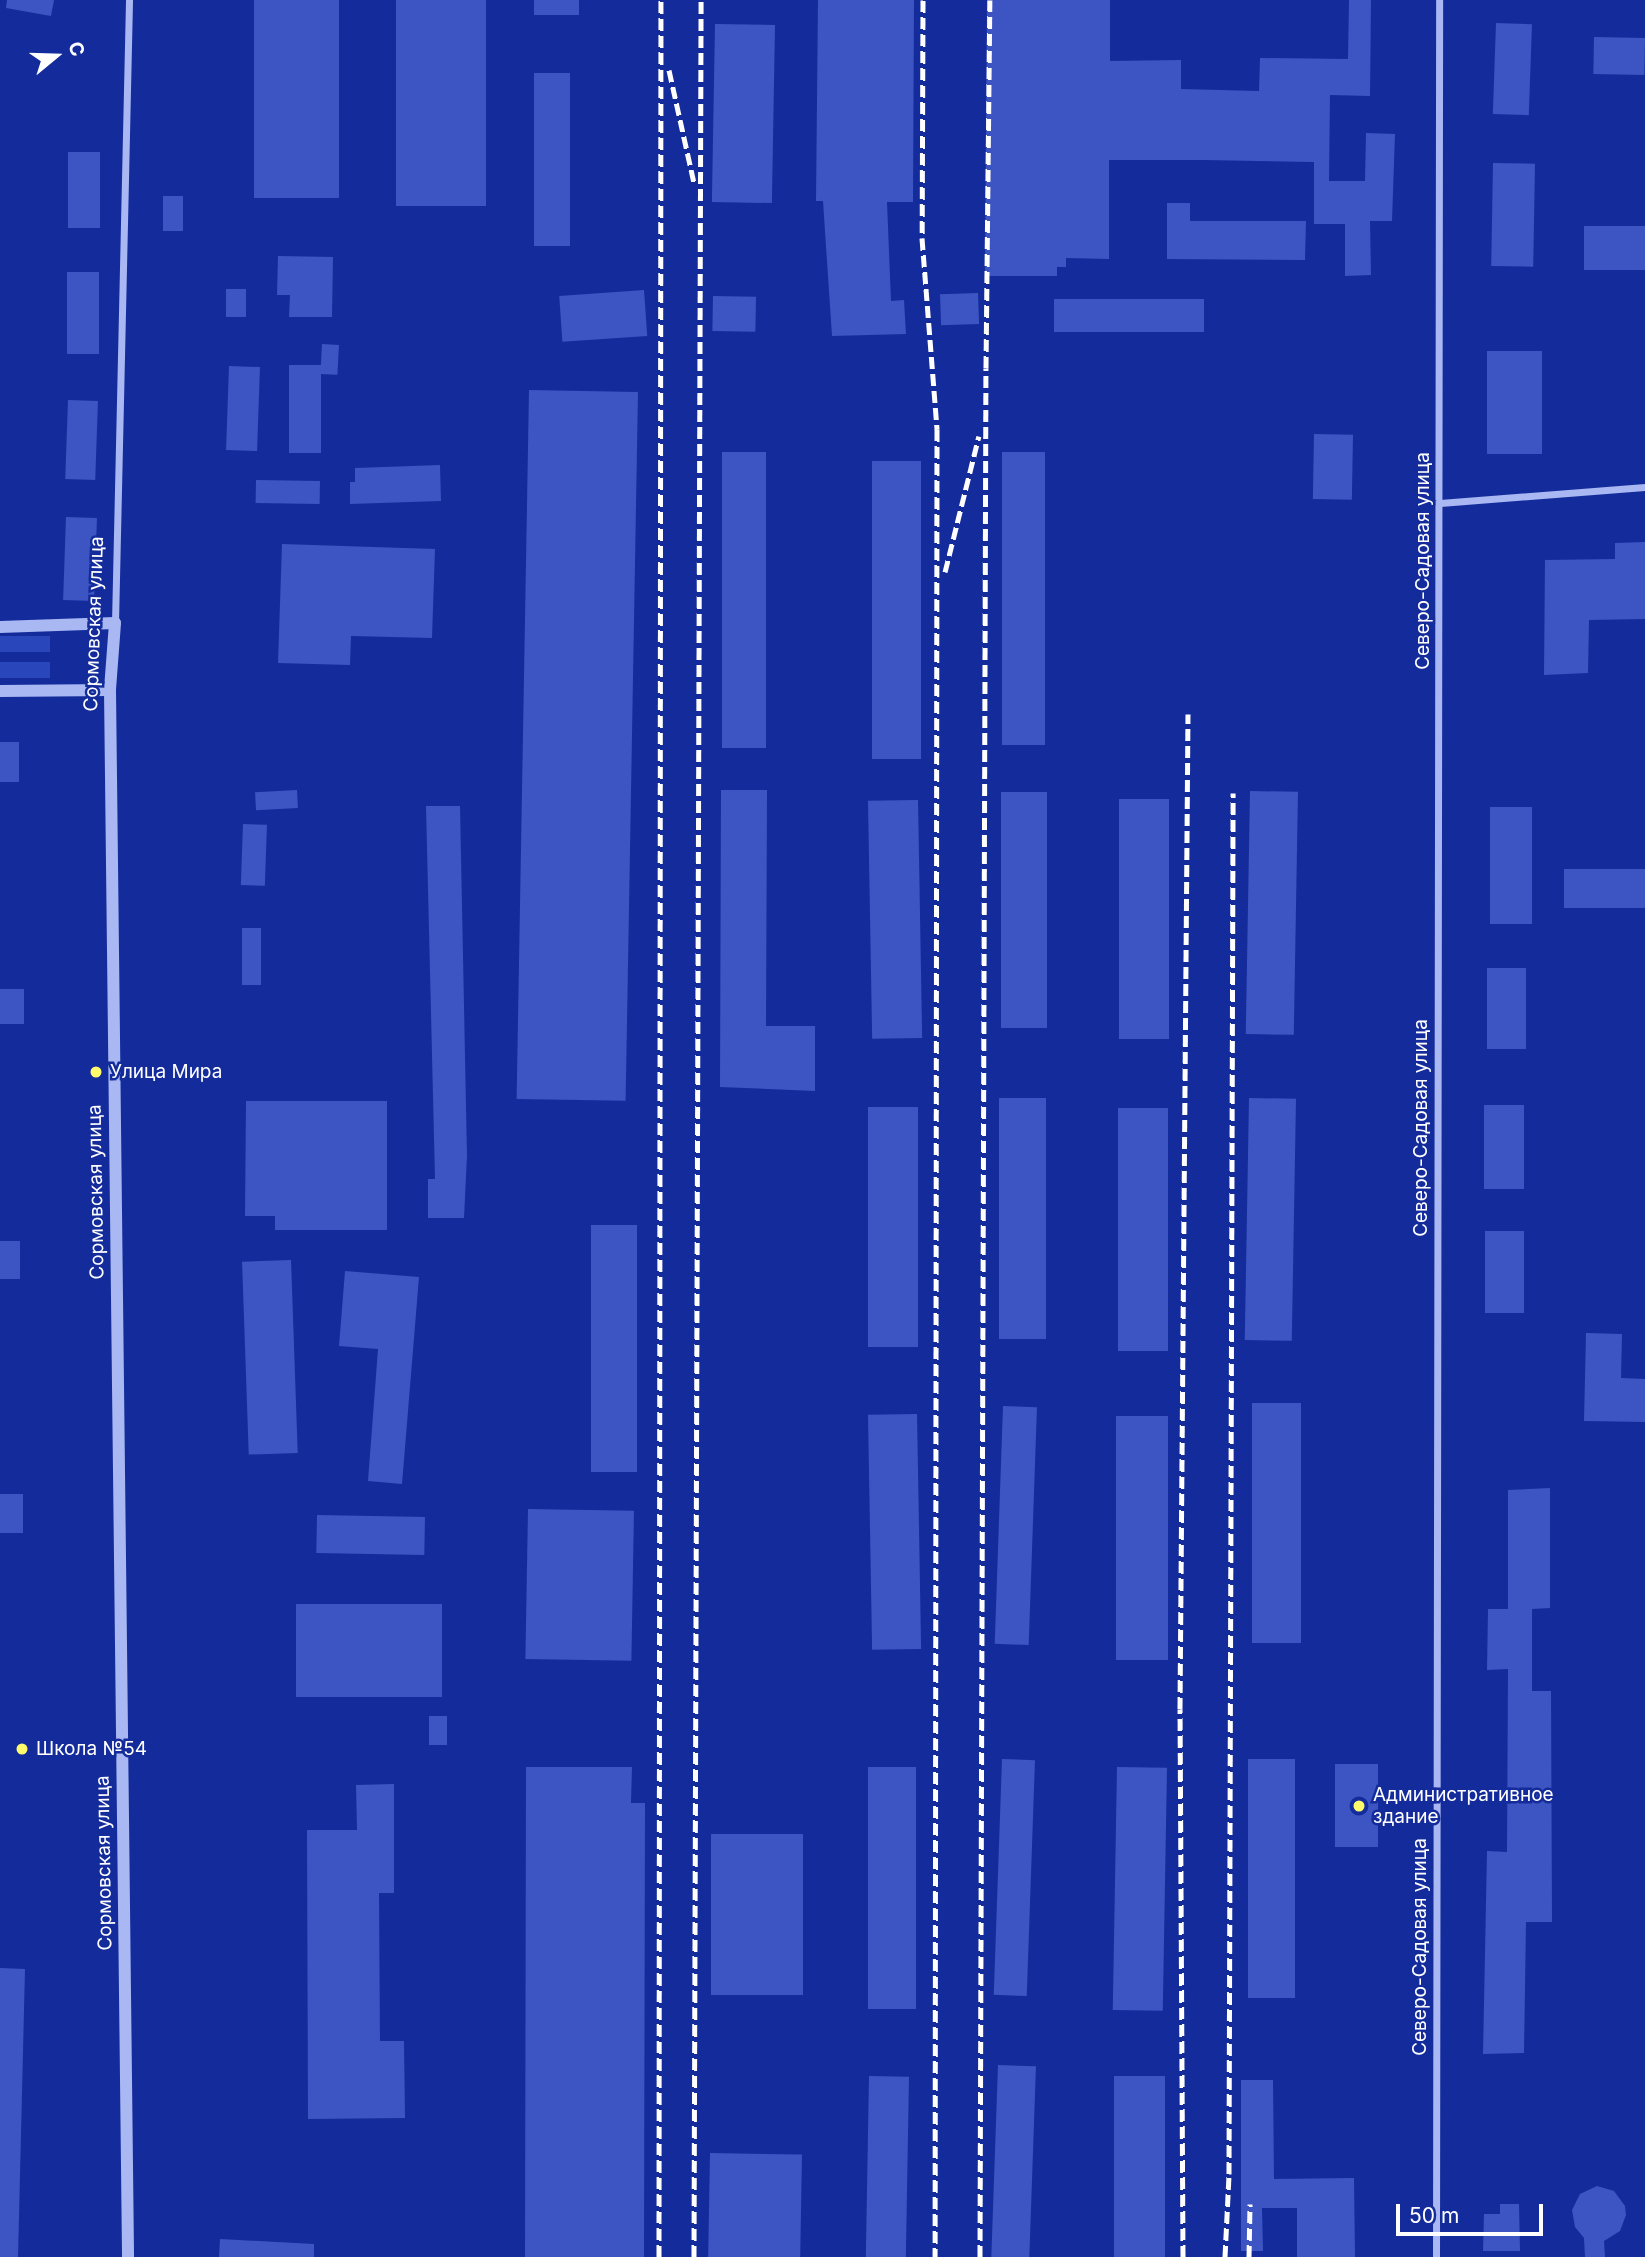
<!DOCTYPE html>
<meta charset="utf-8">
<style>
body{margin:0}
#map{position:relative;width:1645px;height:2257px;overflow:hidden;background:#142c9b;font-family:Inter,sans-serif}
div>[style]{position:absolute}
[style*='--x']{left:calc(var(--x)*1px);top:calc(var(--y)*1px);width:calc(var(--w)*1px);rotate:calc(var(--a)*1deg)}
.green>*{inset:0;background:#2a46bb;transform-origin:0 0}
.building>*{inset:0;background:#3d55c2;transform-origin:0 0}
.minor>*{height:7px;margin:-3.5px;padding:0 3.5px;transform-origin:3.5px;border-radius:3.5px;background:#a9b7f3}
.tertiary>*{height:12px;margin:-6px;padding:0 6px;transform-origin:6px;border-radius:6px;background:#a9b7f3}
.rail>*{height:5px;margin-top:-2.5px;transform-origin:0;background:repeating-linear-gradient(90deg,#fff 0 12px,transparent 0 17px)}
.dots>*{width:19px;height:19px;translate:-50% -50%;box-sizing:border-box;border:4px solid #142c9b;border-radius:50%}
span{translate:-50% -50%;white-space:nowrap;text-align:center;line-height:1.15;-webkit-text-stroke:5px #142c9b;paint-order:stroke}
.street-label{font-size:19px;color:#fff}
.poi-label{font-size:19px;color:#fff}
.left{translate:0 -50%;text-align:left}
.north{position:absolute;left:21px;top:21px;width:70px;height:70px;-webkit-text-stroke:5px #142c9b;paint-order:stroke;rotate:71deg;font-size:19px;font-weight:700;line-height:28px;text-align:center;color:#fff}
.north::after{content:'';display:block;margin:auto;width:24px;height:32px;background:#fff;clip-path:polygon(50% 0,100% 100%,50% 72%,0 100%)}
.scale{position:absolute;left:1396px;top:2204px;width:147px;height:32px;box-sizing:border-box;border:4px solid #fff;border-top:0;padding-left:9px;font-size:21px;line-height:24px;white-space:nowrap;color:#fff;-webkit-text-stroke:5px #142c9b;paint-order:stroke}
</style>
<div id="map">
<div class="green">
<div style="left:50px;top:636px;width:16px;height:50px;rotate:90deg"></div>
<div style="left:50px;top:662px;width:16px;height:50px;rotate:90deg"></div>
</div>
<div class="building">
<div style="clip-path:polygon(7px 0,54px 0,51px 16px,6px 8px)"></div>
<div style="left:254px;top:0;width:85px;height:198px"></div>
<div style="left:396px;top:0;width:90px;height:206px"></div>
<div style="left:534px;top:0;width:45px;height:15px"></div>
<div style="clip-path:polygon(818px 0,914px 0,913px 202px,887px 202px,891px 301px,904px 300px,906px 334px,832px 336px,823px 201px,816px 201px)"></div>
<div style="clip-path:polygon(987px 0,1110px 0,1110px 61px,1181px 60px,1181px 89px,1259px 91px,1260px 58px,1348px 59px,1349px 0,1371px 0,1370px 96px,1330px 95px,1329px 181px,1365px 181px,1366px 133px,1395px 134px,1392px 221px,1370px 221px,1371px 275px,1345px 276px,1345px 224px,1314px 224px,1314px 162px,1203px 160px,1109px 160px,1109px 259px,1066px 258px,1066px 267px,1057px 267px,1057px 276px,985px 276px)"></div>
<div style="left:1496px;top:23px;width:36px;height:91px;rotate:2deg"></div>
<div style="left:715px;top:24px;width:60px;height:178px;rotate:1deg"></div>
<div style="left:1594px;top:37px;width:51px;height:37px;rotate:1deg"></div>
<div style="left:534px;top:73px;width:36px;height:173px"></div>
<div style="left:68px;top:152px;width:32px;height:76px"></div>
<div style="left:1493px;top:163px;width:42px;height:103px;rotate:1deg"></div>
<div style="left:163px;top:196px;width:20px;height:35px"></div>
<div style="clip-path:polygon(1167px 203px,1190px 203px,1190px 221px,1306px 221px,1305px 260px,1167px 259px)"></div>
<div style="left:1584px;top:226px;width:61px;height:44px"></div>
<div style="clip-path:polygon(278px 256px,333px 257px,332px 317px,289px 317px,290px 295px,277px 295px)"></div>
<div style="left:67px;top:272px;width:32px;height:82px"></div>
<div style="left:226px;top:289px;width:20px;height:28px"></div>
<div style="left:644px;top:290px;width:46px;height:85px;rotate:86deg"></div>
<div style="left:978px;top:293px;width:31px;height:38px;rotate:88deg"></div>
<div style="left:713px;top:296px;width:43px;height:35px;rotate:1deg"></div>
<div style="left:1204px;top:299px;width:33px;height:150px;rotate:90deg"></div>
<div style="left:322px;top:344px;width:17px;height:30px;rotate:3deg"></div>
<div style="left:1487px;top:351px;width:55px;height:103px"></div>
<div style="left:289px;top:365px;width:32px;height:88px"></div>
<div style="left:229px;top:366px;width:31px;height:84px;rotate:2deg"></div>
<div style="left:529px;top:390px;width:109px;height:709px;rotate:1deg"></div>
<div style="left:68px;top:400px;width:30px;height:79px;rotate:2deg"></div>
<div style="left:1314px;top:434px;width:39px;height:65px;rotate:1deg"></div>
<div style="left:722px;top:452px;width:44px;height:296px"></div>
<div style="left:1002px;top:452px;width:43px;height:293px"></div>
<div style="left:921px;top:461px;width:298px;height:49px;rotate:90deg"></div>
<div style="clip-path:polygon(440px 465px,441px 501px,350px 504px,350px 482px,355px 482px,355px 468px)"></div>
<div style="left:256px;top:480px;width:64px;height:23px;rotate:1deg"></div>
<div style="left:66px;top:517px;width:31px;height:83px;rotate:2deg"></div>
<div style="clip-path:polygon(1645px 542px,1645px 619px,1589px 620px,1588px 673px,1544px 675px,1545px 560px,1615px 559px,1615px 543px)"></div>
<div style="clip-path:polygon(282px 544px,435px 549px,432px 638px,351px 636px,350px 665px,278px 663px)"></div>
<div style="left:0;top:742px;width:19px;height:40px"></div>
<div style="left:297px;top:790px;width:18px;height:42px;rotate:87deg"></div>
<div style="clip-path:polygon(721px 790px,767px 790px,766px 1026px,815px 1026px,815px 1091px,720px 1087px)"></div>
<div style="left:1250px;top:791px;width:48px;height:243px;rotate:1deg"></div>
<div style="left:1001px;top:792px;width:46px;height:236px"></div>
<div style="left:1169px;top:799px;width:240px;height:50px;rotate:90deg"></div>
<div style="left:918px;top:800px;width:238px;height:50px;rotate:89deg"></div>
<div style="clip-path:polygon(426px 806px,460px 806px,467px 1156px,464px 1218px,428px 1218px,428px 1179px,435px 1179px)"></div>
<div style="left:1490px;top:807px;width:42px;height:117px"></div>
<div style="left:243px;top:824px;width:24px;height:61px;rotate:2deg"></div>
<div style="left:1645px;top:869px;width:39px;height:81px;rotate:90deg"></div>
<div style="left:242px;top:928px;width:19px;height:57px"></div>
<div style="left:1487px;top:968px;width:39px;height:81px"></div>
<div style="left:0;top:989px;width:24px;height:35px"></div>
<div style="left:999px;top:1098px;width:47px;height:241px"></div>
<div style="left:1249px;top:1098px;width:47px;height:242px;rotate:1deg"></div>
<div style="clip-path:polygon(246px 1101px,387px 1101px,387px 1230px,275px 1230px,275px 1216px,245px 1216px)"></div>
<div style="left:1524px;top:1105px;width:84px;height:40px;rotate:90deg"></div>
<div style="left:918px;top:1107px;width:240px;height:50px;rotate:90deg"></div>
<div style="left:1168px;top:1108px;width:243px;height:50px;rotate:90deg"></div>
<div style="left:637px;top:1225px;width:247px;height:46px;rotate:90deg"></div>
<div style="left:1524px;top:1231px;width:82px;height:39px;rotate:90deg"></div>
<div style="left:0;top:1241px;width:20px;height:38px"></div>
<div style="left:291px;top:1260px;width:193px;height:49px;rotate:88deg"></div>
<div style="clip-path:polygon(345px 1271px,419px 1277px,402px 1484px,368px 1481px,378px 1349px,339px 1346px)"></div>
<div style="clip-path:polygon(1586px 1333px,1622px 1334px,1621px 1378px,1645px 1379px,1645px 1422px,1584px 1421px)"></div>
<div style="left:1252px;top:1403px;width:49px;height:240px"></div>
<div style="left:1003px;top:1406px;width:34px;height:238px;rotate:2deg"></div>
<div style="left:917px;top:1414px;width:235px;height:49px;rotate:89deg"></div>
<div style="left:1116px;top:1416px;width:52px;height:244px"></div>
<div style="clip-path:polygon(1550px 1488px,1550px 1608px,1532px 1609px,1532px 1691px,1551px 1691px,1552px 1922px,1526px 1922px,1524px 2053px,1483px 2054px,1487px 1851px,1507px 1852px,1508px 1669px,1487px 1670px,1488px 1609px,1508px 1609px,1508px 1490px)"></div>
<div style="left:0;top:1494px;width:23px;height:39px"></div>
<div style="left:528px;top:1509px;width:106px;height:150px;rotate:1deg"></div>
<div style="left:317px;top:1515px;width:108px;height:38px;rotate:1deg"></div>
<div style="left:296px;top:1604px;width:146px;height:93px"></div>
<div style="left:429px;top:1716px;width:18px;height:29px"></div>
<div style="left:1002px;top:1759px;width:33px;height:236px;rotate:2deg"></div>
<div style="left:1248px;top:1759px;width:47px;height:239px"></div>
<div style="left:1335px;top:1764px;width:43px;height:83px"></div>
<div style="clip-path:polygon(526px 1767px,632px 1767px,631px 1803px,645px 1803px,644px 2257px,525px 2257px)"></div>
<div style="left:868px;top:1767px;width:48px;height:242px"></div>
<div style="left:1117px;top:1767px;width:50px;height:243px;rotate:1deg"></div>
<div style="clip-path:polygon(394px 1784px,394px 1893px,379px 1893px,380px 2041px,404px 2041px,405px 2118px,308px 2119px,307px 1830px,357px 1830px,356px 1785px)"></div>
<div style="left:711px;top:1834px;width:92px;height:161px"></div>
<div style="clip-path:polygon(0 1968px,25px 1969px,18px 2257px,0 2257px)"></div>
<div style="left:998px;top:2065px;width:38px;height:192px;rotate:2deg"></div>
<div style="left:869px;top:2076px;width:40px;height:181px;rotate:1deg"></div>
<div style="left:1165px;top:2076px;width:181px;height:51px;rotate:90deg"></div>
<div style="clip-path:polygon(1241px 2080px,1273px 2080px,1274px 2179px,1354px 2178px,1355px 2257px,1297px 2257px,1297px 2208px,1262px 2208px,1263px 2251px,1241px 2251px)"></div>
<div style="left:710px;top:2153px;width:92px;height:104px;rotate:1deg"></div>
<div style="clip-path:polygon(1597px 2186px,1614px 2191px,1625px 2206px,1626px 2215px,1620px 2231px,1604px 2241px,1605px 2257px,1585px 2257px,1584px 2238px,1575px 2227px,1572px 2210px,1580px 2194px)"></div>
<div style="clip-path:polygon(1500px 2204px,1519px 2204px,1520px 2251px,1483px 2251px,1484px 2214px,1500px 2214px)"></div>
<div style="clip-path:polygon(220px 2239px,314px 2244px,314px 2257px,219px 2257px)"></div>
</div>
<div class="minor">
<div style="--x:1440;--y:503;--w:206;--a:-4.5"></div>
<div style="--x:115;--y:623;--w:623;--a:-88.71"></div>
<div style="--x:1436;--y:2257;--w:2257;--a:-89.92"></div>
</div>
<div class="tertiary">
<div style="--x:0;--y:627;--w:115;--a:-2"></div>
<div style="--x:115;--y:623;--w:67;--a:94.3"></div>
<div style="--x:110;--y:690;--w:1567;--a:89.34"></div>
<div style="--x:0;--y:691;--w:110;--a:-0.5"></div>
</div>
<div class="rail">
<div style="--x:923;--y:0;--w:238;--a:90.2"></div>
<div style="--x:922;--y:238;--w:192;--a:85.5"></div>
<div style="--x:937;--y:429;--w:1828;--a:90.06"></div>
<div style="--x:669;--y:70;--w:116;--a:77.5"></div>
<div style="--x:945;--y:572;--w:140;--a:-76"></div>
<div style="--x:659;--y:2257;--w:2257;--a:-89.95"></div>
<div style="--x:694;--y:2257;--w:2257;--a:-89.82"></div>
<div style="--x:980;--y:2257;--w:1889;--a:-89.82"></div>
<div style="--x:986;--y:368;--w:368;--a:-89.4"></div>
<div style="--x:1183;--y:2257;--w:548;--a:-90.31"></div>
<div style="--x:1180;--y:1709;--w:995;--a:-89.54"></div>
<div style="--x:1225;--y:2257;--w:83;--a:-87.2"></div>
<div style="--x:1229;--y:2174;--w:1381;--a:-89.83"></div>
<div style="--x:1249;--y:2257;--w:53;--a:-88.9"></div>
</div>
<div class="dots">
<div style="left:96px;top:1072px;background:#fffb6b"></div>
<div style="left:22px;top:1749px;background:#fffb6b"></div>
<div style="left:1359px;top:1806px;background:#fffb6b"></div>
</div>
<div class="street-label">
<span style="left:1423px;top:561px;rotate:-90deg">Северо-Садовая улица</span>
<span style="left:94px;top:624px;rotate:-88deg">Сормовская улица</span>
<span style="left:1421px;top:1128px;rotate:-90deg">Северо-Садовая улица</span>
<span style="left:96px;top:1192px;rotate:-91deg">Сормовская улица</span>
<span style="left:104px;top:1863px;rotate:-91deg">Сормовская улица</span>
<span style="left:1420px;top:1947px;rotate:-90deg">Северо-Садовая улица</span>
</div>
<div class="poi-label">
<span class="left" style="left:110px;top:1072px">Улица Мира</span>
<span class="left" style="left:36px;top:1749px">Школа №54</span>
<span class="left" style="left:1373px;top:1806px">Административное<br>здание</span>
</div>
<div class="north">С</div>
<div class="scale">50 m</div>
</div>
